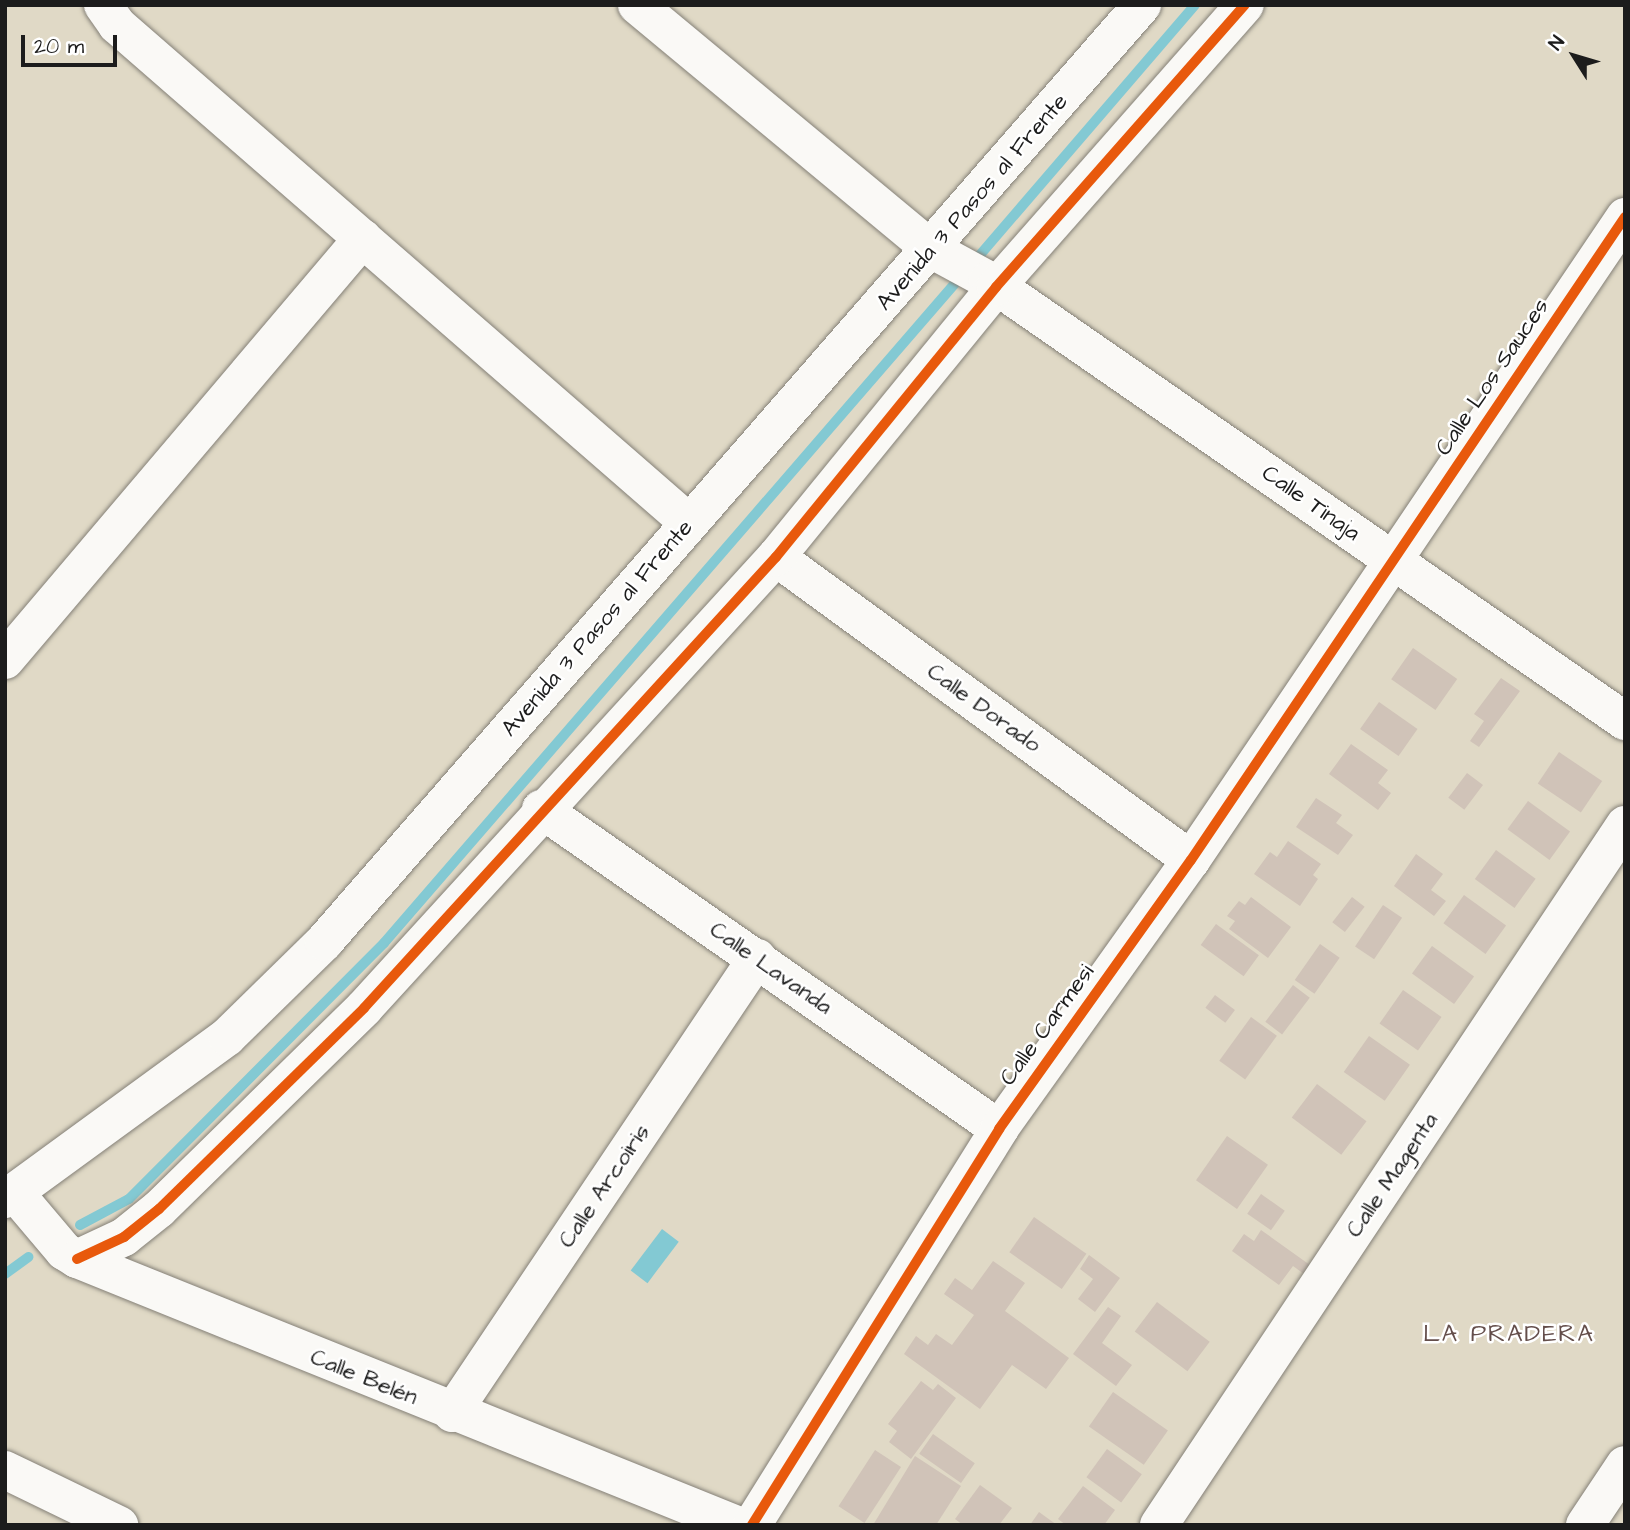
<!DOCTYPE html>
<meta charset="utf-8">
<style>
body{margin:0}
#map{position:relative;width:1630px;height:1530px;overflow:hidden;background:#e0d9c6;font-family:"Architects Daughter",sans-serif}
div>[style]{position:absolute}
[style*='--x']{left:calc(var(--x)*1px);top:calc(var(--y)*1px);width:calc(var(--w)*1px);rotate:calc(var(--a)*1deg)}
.water>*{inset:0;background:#83c9d3;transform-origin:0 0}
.stream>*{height:10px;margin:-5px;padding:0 5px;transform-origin:5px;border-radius:5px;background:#83c9d3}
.building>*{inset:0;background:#d0c3b8;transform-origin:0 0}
.roads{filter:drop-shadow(0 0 2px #848077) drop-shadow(0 0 2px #848077)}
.minor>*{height:38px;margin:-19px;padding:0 19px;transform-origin:19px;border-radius:19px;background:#faf9f6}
.cycleway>*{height:10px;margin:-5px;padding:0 5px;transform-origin:5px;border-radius:5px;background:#e8590c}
span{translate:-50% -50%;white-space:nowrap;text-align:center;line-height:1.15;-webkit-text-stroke:5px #fff;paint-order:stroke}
.street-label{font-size:23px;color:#1c1c1c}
.neighbourhood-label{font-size:24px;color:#644e4b;letter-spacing:2px}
.frame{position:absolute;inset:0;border:7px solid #1c1c1c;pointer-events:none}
.north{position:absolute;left:1539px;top:21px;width:70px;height:70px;-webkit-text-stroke:5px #fff;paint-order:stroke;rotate:307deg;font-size:19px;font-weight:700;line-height:28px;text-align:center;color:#1c1c1c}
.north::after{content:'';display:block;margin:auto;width:24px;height:32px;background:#1c1c1c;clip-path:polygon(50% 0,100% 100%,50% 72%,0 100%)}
.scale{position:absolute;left:21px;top:35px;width:96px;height:32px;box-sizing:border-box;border:4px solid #1c1c1c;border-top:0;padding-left:9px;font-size:21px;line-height:24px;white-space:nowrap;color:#1c1c1c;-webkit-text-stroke:5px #fff;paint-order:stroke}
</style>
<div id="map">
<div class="water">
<div style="left:662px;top:1229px;width:21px;height:52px;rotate:37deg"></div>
</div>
<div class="stream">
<div style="--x:973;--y:263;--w:340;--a:-49.3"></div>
<div style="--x:80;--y:1225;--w:55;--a:-28"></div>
<div style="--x:129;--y:1199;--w:361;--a:-45.1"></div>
<div style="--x:384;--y:943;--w:885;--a:-49.12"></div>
<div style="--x:5;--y:1274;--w:29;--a:-36"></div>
</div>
<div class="building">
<div style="left:1413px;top:648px;width:54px;height:38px;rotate:35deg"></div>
<div style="clip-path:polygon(1501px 678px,1520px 691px,1479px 747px,1470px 741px,1484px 721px,1474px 714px)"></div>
<div style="left:1379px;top:702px;width:47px;height:33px;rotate:35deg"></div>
<div style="clip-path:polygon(1351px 744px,1388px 770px,1378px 783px,1391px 793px,1378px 810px,1329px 774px)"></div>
<div style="left:1559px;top:752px;width:52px;height:38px;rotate:34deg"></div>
<div style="left:1467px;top:773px;width:20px;height:31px;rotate:37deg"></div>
<div style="clip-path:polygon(1316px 798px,1342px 815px,1336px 823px,1353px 835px,1338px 855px,1296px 827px)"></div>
<div style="left:1528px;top:801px;width:52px;height:35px;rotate:36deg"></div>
<div style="clip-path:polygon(1288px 841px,1321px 864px,1313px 875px,1318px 879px,1300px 906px,1254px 874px,1270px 852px,1277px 857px)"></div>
<div style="left:1496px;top:850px;width:49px;height:36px;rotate:36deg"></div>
<div style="clip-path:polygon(1416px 854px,1443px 874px,1431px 890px,1446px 901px,1434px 916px,1394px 886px)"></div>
<div style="left:1464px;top:895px;width:52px;height:35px;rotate:36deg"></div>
<div style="clip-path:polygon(1251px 897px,1291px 927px,1268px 958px,1229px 929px,1235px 921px,1227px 916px,1239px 901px,1245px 905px)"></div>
<div style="left:1352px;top:897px;width:16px;height:32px;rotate:38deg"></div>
<div style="left:1383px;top:905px;width:23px;height:50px;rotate:34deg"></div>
<div style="left:1216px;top:924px;width:53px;height:26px;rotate:36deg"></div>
<div style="left:1320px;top:944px;width:24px;height:44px;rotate:35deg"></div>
<div style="left:1432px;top:946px;width:52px;height:34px;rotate:36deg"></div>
<div style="left:1293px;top:985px;width:21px;height:46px;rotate:37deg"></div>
<div style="left:1403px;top:990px;width:47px;height:41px;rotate:35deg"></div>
<div style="left:1215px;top:995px;width:25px;height:16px;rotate:37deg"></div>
<div style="left:1251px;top:1017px;width:32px;height:54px;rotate:36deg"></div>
<div style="left:1369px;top:1036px;width:50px;height:44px;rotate:35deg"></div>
<div style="left:1317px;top:1084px;width:62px;height:42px;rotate:37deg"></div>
<div style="left:1227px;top:1136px;width:50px;height:54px;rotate:35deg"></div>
<div style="left:1261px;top:1194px;width:29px;height:24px;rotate:35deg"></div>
<div style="left:1034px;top:1217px;width:64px;height:43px;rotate:35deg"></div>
<div style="clip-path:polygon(1261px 1230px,1310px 1265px,1304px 1274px,1293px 1266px,1279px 1285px,1232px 1251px,1244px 1234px,1254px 1241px)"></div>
<div style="clip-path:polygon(1089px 1255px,1120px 1278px,1095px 1312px,1078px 1299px,1093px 1279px,1080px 1269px)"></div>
<div style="clip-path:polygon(993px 1261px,1025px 1283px,1005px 1311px,1069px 1358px,1046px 1389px,1012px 1365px,980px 1409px,904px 1354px,916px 1336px,928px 1345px,936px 1334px,952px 1345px,974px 1315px,944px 1294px,955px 1278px,972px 1290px)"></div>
<div style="left:1157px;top:1302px;width:66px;height:37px;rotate:37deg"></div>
<div style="clip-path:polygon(1108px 1307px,1121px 1316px,1102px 1343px,1132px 1365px,1116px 1386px,1073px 1354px)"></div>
<div style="clip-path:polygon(921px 1381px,933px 1390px,938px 1384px,956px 1398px,911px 1459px,889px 1442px,897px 1431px,888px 1424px)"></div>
<div style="left:1113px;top:1392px;width:67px;height:42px;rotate:35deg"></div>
<div style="left:933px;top:1434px;width:51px;height:24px;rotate:35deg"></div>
<div style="left:1107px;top:1449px;width:43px;height:35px;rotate:36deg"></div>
<div style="left:875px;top:1450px;width:31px;height:67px;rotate:33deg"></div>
<div style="clip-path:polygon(915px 1456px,961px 1486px,936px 1525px,873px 1525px)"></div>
<div style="clip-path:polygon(980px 1485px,1012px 1508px,999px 1525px,963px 1525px,955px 1519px)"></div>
<div style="clip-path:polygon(1083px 1486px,1115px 1510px,1104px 1525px,1066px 1525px,1058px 1519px)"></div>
<div style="clip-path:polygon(1039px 1512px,1057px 1525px,1030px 1525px)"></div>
</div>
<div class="roads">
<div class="minor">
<div style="--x:103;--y:5;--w:24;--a:55"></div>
<div style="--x:117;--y:25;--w:758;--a:41.04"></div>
<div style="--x:637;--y:5;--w:382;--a:39.7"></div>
<div style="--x:931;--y:249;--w:65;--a:28.5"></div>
<div style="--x:988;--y:280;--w:775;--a:34.7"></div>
<div style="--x:776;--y:557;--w:514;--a:36.13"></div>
<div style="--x:5;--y:660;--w:553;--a:-49.69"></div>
<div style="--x:541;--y:809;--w:559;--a:34.94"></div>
<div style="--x:15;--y:1193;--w:76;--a:49.8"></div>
<div style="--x:64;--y:1251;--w:15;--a:32"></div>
<div style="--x:77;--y:1259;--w:712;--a:21.95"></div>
<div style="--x:5;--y:1199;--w:275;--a:-36.1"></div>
<div style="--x:227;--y:1037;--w:136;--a:-44.4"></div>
<div style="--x:324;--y:942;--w:1244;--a:-48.88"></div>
<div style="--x:77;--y:1259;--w:52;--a:-25.1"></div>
<div style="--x:124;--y:1237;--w:45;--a:-38.7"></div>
<div style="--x:159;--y:1209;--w:287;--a:-44.4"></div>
<div style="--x:364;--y:1008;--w:611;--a:-47.59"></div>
<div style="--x:776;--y:557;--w:348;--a:-50.8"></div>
<div style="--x:996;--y:287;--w:376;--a:-48.6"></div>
<div style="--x:452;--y:1413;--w:548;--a:-56.16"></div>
<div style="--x:5;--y:1470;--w:127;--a:25.8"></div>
<div style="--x:752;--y:1525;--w:467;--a:-58"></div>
<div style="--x:999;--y:1129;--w:330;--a:-54.5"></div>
<div style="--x:1191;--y:860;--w:776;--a:-55.98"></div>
<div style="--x:1159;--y:1525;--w:841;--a:-56.35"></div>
<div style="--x:1585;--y:1525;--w:72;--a:-56.3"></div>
</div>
</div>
<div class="cycleway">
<div style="--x:77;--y:1259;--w:52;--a:-25.1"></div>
<div style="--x:124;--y:1237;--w:45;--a:-38.7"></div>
<div style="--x:159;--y:1209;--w:287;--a:-44.4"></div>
<div style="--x:364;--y:1008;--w:611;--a:-47.59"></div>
<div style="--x:776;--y:557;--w:348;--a:-50.8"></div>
<div style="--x:996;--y:287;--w:376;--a:-48.6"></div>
<div style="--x:752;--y:1525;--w:467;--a:-58"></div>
<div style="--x:999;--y:1129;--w:330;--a:-54.5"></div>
<div style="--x:1191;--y:860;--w:776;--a:-55.98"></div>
</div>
<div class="street-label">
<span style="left:972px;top:202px;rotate:-49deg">Avenida 3 Pasos al Frente</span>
<span style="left:1492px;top:377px;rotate:-56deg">Calle Los Sauces</span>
<span style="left:1311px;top:503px;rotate:35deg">Calle Tinaja</span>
<span style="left:597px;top:628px;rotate:-49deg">Avenida 3 Pasos al Frente</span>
<span style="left:984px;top:708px;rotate:36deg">Calle Dorado</span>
<span style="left:771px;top:968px;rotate:35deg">Calle Lavanda</span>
<span style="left:1047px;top:1025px;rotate:-54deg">Calle Carmesi</span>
<span style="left:1392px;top:1175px;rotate:-56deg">Calle Magenta</span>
<span style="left:604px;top:1186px;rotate:-56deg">Calle Arcoiris</span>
<span style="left:364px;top:1377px;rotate:22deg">Calle Belén</span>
</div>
<div class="neighbourhood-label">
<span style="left:1509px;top:1335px">LA PRADERA</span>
</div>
<div class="frame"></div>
<div class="north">N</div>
<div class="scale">20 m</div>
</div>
